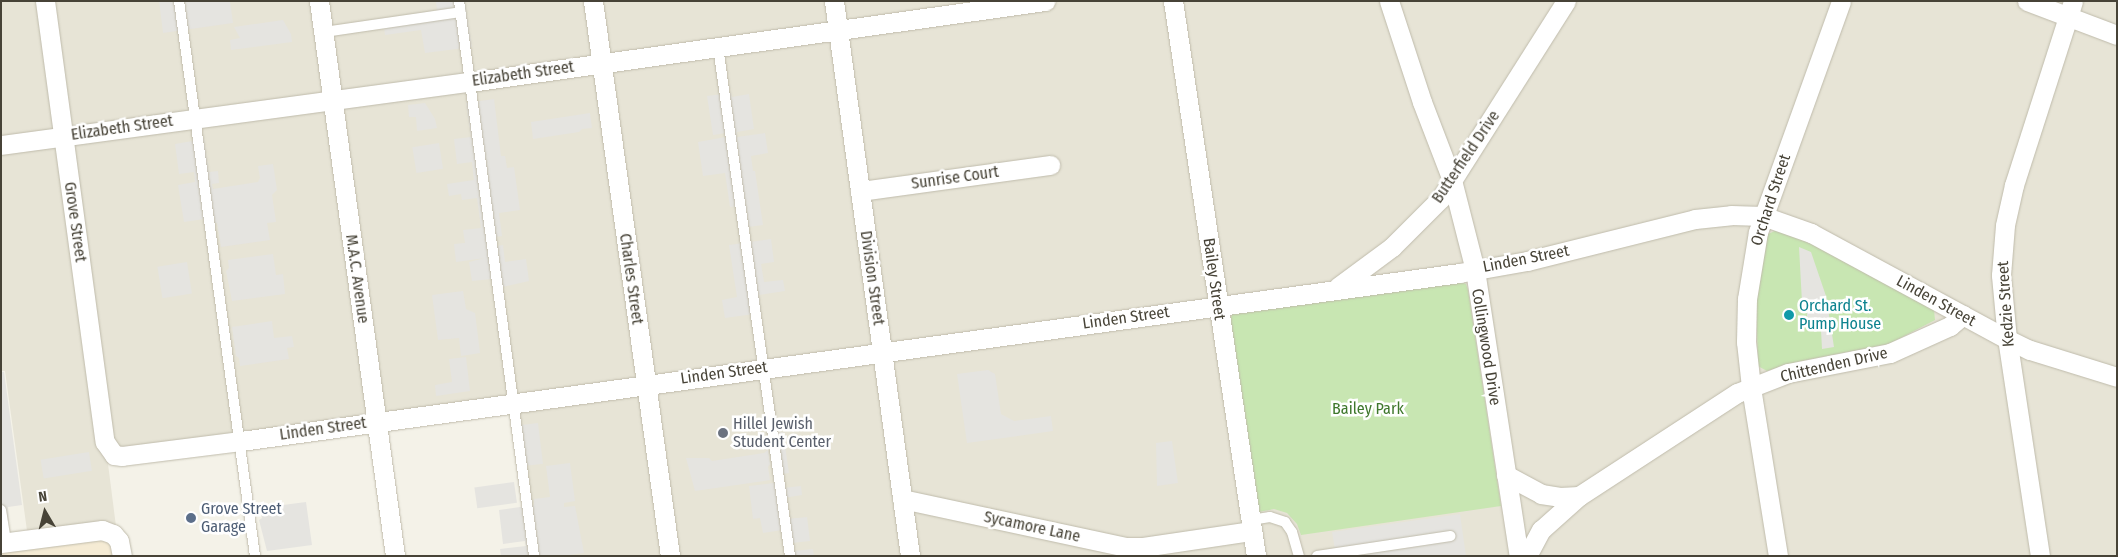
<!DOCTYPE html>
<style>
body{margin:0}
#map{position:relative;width:2118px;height:557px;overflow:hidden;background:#f4f2e8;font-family:"Fira Sans Condensed",sans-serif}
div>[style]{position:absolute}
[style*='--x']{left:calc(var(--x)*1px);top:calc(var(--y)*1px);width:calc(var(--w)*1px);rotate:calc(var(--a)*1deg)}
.residential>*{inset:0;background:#e7e4d6}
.commercial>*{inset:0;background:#f5ebd4}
.green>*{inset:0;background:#c8e6b2}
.parking>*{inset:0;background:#e5e4e0;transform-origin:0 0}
.roads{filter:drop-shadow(0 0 1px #bfbbab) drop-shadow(0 0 1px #bfbbab)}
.service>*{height:10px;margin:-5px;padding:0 5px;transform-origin:5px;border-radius:5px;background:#fff}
.minor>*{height:19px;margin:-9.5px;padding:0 9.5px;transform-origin:9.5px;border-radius:9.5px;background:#fff}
.dots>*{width:14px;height:14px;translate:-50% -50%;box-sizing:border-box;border:2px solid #fff;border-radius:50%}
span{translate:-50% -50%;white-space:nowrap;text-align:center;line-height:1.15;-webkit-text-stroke:5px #fff;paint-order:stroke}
.street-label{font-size:16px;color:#474337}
.culture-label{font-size:16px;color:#0d838f}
.left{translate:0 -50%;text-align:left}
.park-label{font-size:16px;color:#3e772c}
.worship-label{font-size:16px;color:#5b616d}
.service-label{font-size:16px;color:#4e5e75}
.frame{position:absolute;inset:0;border:2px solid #474337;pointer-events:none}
.north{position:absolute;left:20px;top:487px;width:50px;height:50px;-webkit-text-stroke:4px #fff;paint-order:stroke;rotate:352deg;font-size:14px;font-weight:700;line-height:20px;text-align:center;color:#474337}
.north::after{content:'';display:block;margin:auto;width:18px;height:22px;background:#474337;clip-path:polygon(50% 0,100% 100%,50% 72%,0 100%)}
</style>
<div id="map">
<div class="residential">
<div style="clip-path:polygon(1px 1px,2117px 1px,2117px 556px,535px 556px,513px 402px,107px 456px,118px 542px,28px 538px,5px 371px,1px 371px)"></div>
</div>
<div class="commercial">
<div style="clip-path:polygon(100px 528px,120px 556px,1px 556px,1px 542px)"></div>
</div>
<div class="green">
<div style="clip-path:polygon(1779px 229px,1814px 245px,1934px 310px,1935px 320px,1889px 344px,1801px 361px,1767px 371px,1758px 366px,1756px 295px,1766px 235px)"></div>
<div style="clip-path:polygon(1458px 281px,1466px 284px,1468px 290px,1501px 506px,1301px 535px,1297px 524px,1287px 513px,1274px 509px,1258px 512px,1230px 321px,1232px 314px,1238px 311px)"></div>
</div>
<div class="parking">
<div style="clip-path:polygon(159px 1px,230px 1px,233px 23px,163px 33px)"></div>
<div style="clip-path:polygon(436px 1px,465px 1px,472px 47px,425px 53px,421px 30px,385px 35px,383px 20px,437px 11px)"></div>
<div style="clip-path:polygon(283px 20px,291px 34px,292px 42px,231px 50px,230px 40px,240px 38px,234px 27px)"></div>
<div style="clip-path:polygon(731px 93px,732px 97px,749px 94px,754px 129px,737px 132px,737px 137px,765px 133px,768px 153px,751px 156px,753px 171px,755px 171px,763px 225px,741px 228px,738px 206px,730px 207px,725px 173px,703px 176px,698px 142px,726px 137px,726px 133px,713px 135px,707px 96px)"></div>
<div style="clip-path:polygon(494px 99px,501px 156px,505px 156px,507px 168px,514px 167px,520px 210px,499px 213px,502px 236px,496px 237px,497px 246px,503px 245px,505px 262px,526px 259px,529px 281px,493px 289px,492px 279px,472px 281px,469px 262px,485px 258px,456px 262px,454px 244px,465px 243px,463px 230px,481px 228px,477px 198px,462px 200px,461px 194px,449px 196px,447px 184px,474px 180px,472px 162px,457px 164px,454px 139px,471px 137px,466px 103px)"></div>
<div style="clip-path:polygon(425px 103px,435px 119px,437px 128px,417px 131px,416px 117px,409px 117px,408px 105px)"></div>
<div style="clip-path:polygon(590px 113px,592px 128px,582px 129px,579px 132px,533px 139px,531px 122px)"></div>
<div style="clip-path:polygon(204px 139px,209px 172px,218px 171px,219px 183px,212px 184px,213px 189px,258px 182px,260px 178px,258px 166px,273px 164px,277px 190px,272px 195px,276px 222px,267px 223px,270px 240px,221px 247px,217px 223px,205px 224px,204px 219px,184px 222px,178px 185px,195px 182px,194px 172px,179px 174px,175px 144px)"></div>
<div style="left:439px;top:143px;width:26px;height:27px;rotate:81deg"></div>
<div style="clip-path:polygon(771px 239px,774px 262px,761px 264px,764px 282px,783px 280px,785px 291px,759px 295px,761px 313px,725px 318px,722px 300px,737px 297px,729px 245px)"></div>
<div style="clip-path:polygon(1799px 247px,1811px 252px,1826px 296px,1834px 347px,1822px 349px,1821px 330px,1813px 323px,1813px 318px,1807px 317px,1807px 303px,1802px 302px)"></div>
<div style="clip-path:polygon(273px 254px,276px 275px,283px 274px,285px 294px,232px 301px,226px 271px,229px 268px,228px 260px)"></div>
<div style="left:187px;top:262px;width:32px;height:30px;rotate:81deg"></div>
<div style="clip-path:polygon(463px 291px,466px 309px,475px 313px,480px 353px,461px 356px,459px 338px,438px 340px,432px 295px)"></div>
<div style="clip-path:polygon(272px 321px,274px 338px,292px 336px,294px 347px,287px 348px,289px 359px,240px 366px,239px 358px,236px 356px,232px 327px)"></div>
<div style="clip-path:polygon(466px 357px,470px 391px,436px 396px,435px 385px,452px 382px,449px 359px)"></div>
<div style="clip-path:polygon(988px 370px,995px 374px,1001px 414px,1014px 421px,1051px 416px,1053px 431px,967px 443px,957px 374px)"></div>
<div style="clip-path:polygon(1px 372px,4px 372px,22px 505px,8px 507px,9px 521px,1px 522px)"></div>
<div style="left:538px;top:423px;width:41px;height:25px;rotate:83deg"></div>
<div style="clip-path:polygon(783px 432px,789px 473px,781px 474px,783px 488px,801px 486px,802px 495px,783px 498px,786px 519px,807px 517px,810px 541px,792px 543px,793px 551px,813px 549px,814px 556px,786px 556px,782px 530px,763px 533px,760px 518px,753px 519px,749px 486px,774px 483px,768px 434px)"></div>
<div style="clip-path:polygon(1172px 441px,1178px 483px,1157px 486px,1156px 443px)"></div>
<div style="clip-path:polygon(768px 450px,770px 464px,768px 467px,770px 480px,695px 491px,686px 458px,709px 458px,712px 461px,764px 453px)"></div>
<div style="left:89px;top:452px;width:19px;height:49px;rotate:81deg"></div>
<div style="clip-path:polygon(570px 463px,575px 501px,564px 503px,564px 507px,575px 506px,584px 553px,562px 556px,501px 556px,500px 549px,526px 546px,525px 541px,503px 544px,499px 510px,534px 505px,534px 499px,550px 497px,546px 466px)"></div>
<div style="left:514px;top:482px;width:21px;height:40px;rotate:82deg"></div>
<div style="clip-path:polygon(306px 502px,312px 545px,267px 551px,259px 520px,262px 518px,260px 508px)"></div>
<div style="clip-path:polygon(1460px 514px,1466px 556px,1336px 556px,1332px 532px)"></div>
</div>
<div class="roads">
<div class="service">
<div style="--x:179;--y:1;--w:560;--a:82.2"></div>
<div style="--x:459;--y:1;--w:560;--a:82.3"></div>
<div style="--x:324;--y:32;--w:138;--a:-8.3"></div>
<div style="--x:718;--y:47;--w:514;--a:81.95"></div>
<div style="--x:1;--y:510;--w:32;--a:81"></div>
<div style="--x:1251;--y:520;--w:19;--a:-9"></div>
<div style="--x:1270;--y:517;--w:16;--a:18"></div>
<div style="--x:1285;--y:522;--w:12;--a:55"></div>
<div style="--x:1292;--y:532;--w:25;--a:74"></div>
<div style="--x:1317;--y:556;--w:135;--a:-8.5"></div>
</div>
<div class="minor">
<div style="--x:45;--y:1;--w:445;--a:82.3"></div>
<div style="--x:105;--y:442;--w:16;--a:55"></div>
<div style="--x:114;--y:455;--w:8;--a:7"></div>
<div style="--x:122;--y:456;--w:120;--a:-7.2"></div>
<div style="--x:241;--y:441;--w:1230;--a:-7.85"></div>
<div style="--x:1459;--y:273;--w:69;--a:-10"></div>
<div style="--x:1527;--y:261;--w:173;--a:-14"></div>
<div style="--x:1695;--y:219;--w:36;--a:-6"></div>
<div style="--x:1731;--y:215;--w:32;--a:2"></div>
<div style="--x:1763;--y:216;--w:51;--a:19.5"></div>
<div style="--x:1811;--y:233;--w:223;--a:28.4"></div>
<div style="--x:2007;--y:339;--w:25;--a:26"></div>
<div style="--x:2030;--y:350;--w:91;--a:17.2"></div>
<div style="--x:319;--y:1;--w:560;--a:82.2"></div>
<div style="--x:593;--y:1;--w:560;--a:82.1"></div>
<div style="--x:834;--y:1;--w:560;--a:82.2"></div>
<div style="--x:1173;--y:1;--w:561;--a:81.49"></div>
<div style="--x:1389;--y:1;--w:106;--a:71.9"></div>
<div style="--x:1422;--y:102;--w:84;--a:69"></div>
<div style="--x:1452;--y:180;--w:93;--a:75.7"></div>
<div style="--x:1475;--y:270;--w:289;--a:81.3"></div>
<div style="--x:2027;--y:1;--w:96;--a:20.7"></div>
<div style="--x:1;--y:145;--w:473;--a:-7.7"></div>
<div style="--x:470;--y:82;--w:581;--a:-8.02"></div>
<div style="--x:860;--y:191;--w:192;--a:-7.8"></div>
<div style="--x:1338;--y:287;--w:67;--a:-36.5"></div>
<div style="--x:1392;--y:247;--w:69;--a:-45"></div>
<div style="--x:1441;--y:198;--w:233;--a:-57.6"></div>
<div style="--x:1506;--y:475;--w:40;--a:28"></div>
<div style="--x:1541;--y:494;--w:19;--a:9"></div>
<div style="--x:1560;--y:497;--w:19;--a:-3"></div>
<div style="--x:902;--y:499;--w:229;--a:12.1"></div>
<div style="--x:1126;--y:547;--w:17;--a:0"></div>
<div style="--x:1143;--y:547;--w:110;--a:-8.4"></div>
<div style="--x:1;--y:543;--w:102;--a:-7.3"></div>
<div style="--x:102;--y:530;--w:12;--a:20"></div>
<div style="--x:113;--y:534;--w:9;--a:49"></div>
<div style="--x:119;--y:541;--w:15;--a:79"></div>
<div style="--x:1527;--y:556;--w:30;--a:-62"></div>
<div style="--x:1541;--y:530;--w:51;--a:-41.8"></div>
<div style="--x:1579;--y:496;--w:189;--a:-33.1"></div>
<div style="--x:1737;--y:393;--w:55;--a:-21.4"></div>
<div style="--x:1788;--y:373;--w:104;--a:-11.1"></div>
<div style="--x:1890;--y:353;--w:66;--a:-24.2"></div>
<div style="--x:1950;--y:326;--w:17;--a:-40"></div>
<div style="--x:1778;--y:556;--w:171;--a:-99.1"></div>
<div style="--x:1751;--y:387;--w:45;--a:-96.3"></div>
<div style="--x:1746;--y:342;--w:43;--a:-88.7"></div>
<div style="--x:1747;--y:299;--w:68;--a:-80.7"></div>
<div style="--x:1758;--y:232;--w:245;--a:-70.2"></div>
<div style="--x:2040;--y:556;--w:219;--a:-98.6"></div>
<div style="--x:2007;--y:339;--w:64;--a:-95.4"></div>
<div style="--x:2001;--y:275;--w:50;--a:-85.4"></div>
<div style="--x:2005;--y:225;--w:41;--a:-77.3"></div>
<div style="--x:2014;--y:185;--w:193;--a:-72.2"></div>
</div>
</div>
<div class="dots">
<div style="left:1789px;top:315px;background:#0f9aa8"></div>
<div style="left:723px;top:433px;background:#6b7280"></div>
<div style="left:191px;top:518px;background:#5c6f8a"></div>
</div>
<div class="street-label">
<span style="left:523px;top:74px;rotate:-8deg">Elizabeth Street</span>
<span style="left:122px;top:128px;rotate:-8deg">Elizabeth Street</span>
<span style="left:1466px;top:157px;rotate:-56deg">Butterfield Drive</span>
<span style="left:955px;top:178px;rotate:-8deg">Sunrise Court</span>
<span style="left:1771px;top:200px;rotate:-72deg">Orchard Street</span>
<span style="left:75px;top:222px;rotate:82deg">Grove Street</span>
<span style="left:1526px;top:259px;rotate:-11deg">Linden Street</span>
<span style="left:872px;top:278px;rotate:82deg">Division Street</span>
<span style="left:357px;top:279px;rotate:82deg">M.A.C. Avenue</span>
<span style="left:631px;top:279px;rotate:82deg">Charles Street</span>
<span style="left:1214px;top:279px;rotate:82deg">Bailey Street</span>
<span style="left:1936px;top:301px;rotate:29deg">Linden Street</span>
<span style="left:2006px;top:304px;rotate:-94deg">Kedzie Street</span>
<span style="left:1126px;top:318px;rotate:-8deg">Linden Street</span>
<span style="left:1486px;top:347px;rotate:81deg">Collingwood Drive</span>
<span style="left:1834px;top:365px;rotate:-13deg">Chittenden Drive</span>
<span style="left:724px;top:373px;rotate:-8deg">Linden Street</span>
<span style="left:323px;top:429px;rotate:-8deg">Linden Street</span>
<span style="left:1032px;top:527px;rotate:12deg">Sycamore Lane</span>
</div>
<div class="culture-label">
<span class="left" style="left:1799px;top:315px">Orchard St.<br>Pump House</span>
</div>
<div class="park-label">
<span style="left:1368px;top:409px">Bailey Park</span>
</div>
<div class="worship-label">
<span class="left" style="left:733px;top:433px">Hillel Jewish<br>Student Center</span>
</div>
<div class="service-label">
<span class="left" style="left:201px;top:518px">Grove Street<br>Garage</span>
</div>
<div class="frame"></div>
<div class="north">N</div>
</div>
